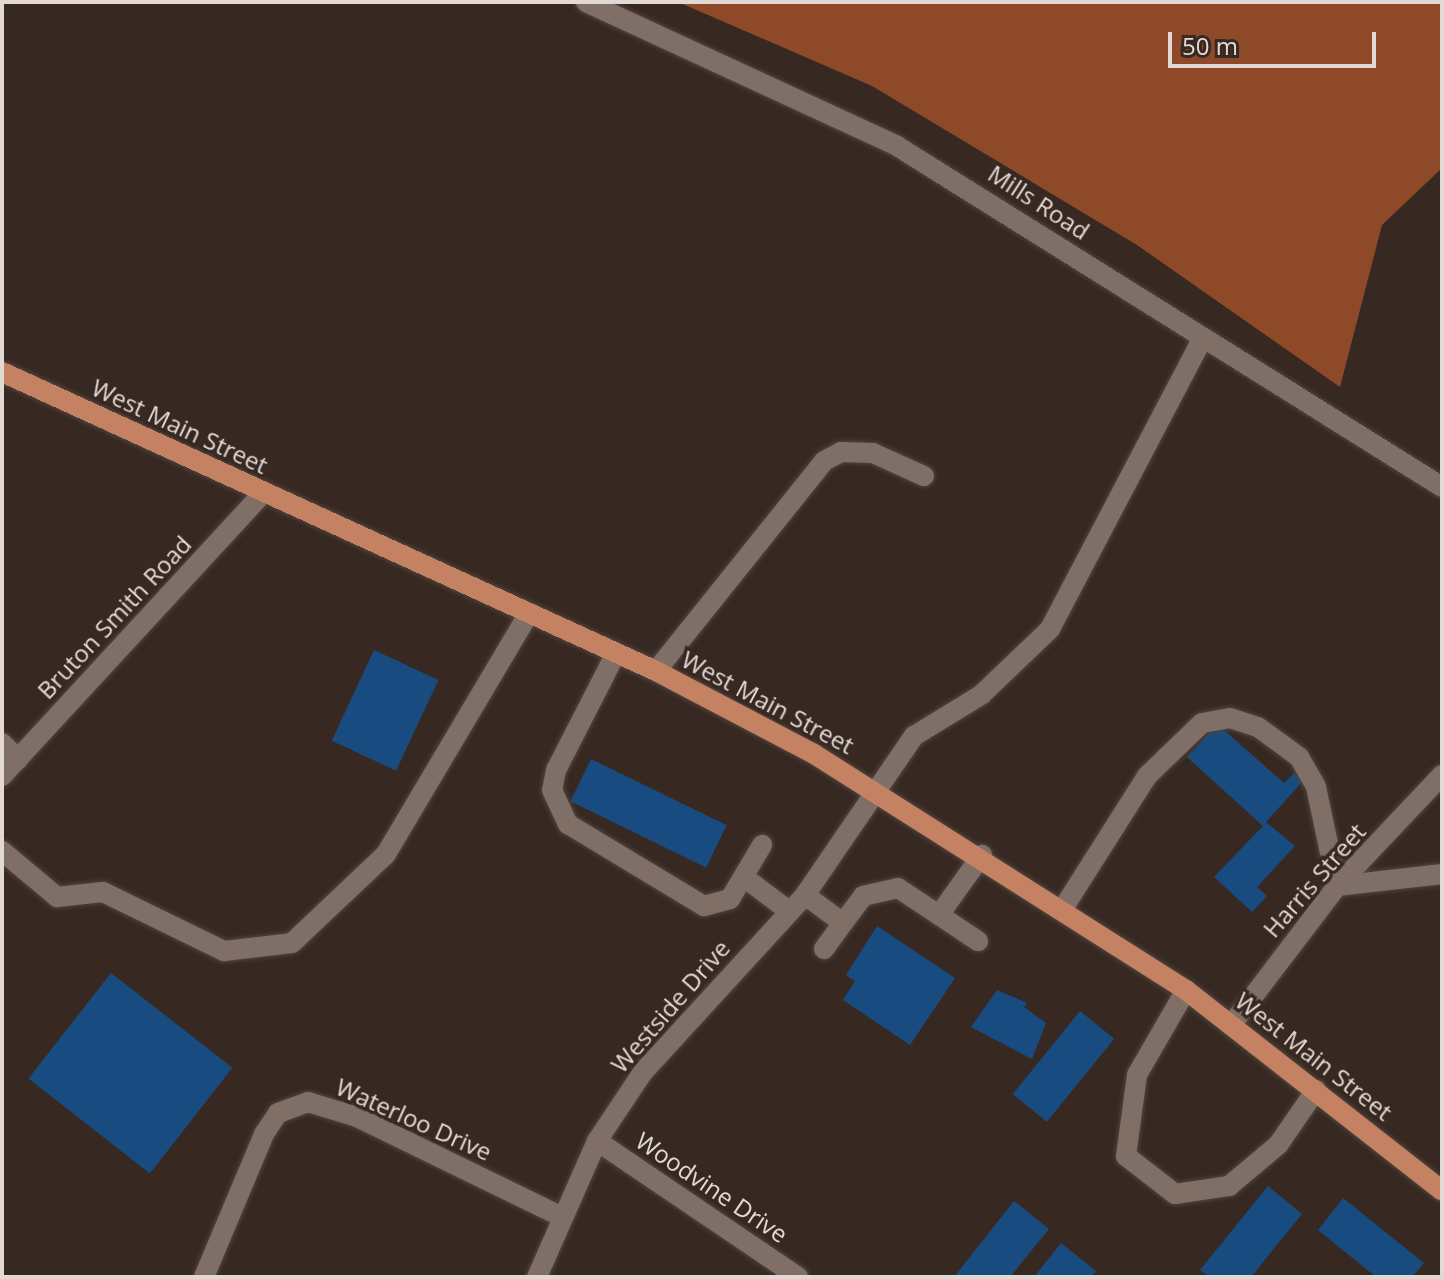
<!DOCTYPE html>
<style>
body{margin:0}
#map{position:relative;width:1444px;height:1279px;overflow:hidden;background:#372922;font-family:"Open Sans",sans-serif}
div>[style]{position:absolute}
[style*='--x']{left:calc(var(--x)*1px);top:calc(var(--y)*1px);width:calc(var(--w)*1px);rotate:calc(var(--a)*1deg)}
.forest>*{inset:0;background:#8e4a28}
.building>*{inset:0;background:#184c80;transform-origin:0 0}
.roads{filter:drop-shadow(0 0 2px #51453f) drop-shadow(0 0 2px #51453f)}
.minor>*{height:20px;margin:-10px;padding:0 10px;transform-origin:10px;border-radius:10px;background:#806f67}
.major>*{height:20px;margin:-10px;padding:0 10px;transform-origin:10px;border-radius:10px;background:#c48262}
span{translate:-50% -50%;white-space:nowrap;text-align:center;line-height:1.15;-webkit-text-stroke:7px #372922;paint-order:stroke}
.street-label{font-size:24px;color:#e3d9d4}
.frame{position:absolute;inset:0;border:4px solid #e3d9d4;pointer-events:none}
.scale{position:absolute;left:1168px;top:32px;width:208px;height:36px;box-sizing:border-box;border:4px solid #e3d9d4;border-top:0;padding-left:10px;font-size:24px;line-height:28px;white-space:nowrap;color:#e3d9d4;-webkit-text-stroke:6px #372922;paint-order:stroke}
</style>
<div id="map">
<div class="forest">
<div style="clip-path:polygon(678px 2px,1442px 2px,1442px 168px,1382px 225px,1340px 387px,1137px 245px,872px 86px)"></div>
</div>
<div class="building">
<div style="left:374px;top:650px;width:71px;height:100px;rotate:25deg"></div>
<div style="clip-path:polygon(1217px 724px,1284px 783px,1294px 773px,1303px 781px,1266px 822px,1295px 846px,1257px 887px,1267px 896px,1252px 912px,1214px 877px,1263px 826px,1187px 757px)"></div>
<div style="left:591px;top:759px;width:151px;height:47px;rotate:26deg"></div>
<div style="clip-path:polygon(877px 926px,955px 978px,910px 1045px,843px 1000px,855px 981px,846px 975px)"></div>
<div style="left:111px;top:973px;width:154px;height:134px;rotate:38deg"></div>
<div style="clip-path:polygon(997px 990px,1027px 1003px,1024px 1007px,1046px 1023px,1032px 1059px,971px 1027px)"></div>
<div style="left:1080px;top:1011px;width:44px;height:107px;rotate:39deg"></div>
<div style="clip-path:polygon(1268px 1186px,1302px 1214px,1251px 1277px,1210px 1277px,1200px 1270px)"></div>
<div style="clip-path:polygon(1343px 1198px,1424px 1263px,1412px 1277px,1376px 1277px,1318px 1230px)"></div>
<div style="clip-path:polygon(1014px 1201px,1049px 1229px,1010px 1277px,954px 1277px)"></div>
<div style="clip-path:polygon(1061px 1243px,1096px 1271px,1091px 1277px,1034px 1277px)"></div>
</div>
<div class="roads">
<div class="minor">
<div style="--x:586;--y:2;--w:343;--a:24.8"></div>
<div style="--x:897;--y:146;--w:643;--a:32.03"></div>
<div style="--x:616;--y:653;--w:131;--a:117.1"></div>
<div style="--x:556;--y:770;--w:20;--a:101"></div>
<div style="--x:552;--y:790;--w:38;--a:65"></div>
<div style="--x:568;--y:824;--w:159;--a:31.1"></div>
<div style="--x:704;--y:906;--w:27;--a:-15"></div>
<div style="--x:730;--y:899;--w:63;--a:-59.3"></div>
<div style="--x:656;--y:671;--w:269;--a:-51.3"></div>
<div style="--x:824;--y:461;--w:19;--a:-28"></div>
<div style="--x:841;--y:452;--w:32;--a:2"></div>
<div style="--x:873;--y:453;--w:56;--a:24.3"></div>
<div style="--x:2;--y:743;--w:23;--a:45"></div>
<div style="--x:2;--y:776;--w:385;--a:-47.3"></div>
<div style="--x:2;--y:851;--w:72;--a:39.9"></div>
<div style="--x:57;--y:897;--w:46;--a:-6.2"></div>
<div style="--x:103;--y:892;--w:135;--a:26"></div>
<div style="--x:224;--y:951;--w:68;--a:-6.7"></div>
<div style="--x:292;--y:943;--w:129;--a:-43.4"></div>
<div style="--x:386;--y:854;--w:280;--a:-59.3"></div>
<div style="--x:745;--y:878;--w:55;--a:36.9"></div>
<div style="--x:805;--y:895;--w:47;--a:36.4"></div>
<div style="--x:843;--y:923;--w:34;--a:-53"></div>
<div style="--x:863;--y:896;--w:36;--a:-13"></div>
<div style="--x:898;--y:888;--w:49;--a:33.4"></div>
<div style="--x:939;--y:915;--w:74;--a:-54.4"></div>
<div style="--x:1064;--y:907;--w:155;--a:-57.6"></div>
<div style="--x:1147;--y:776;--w:76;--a:-43.9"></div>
<div style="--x:1202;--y:723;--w:28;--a:-10"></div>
<div style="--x:1230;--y:718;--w:29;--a:18"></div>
<div style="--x:1258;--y:727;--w:51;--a:36.2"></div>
<div style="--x:1299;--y:757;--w:34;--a:60"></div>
<div style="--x:1316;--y:787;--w:101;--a:78"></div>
<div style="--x:1337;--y:886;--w:106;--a:-6.5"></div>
<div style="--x:939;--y:915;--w:47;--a:33.7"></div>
<div style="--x:824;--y:949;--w:32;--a:-54"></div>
<div style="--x:1186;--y:990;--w:98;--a:120"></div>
<div style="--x:1137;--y:1075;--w:82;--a:97.7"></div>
<div style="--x:1126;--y:1156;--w:62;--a:37.8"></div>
<div style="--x:1175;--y:1194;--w:55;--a:-8.4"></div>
<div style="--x:1229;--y:1186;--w:64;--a:-39.9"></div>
<div style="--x:1278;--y:1145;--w:67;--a:-55.4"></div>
<div style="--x:1232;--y:1024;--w:173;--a:-52.7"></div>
<div style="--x:1337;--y:886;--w:153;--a:-46.6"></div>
<div style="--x:597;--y:1141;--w:243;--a:34.1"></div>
<div style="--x:204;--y:1277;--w:155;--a:-67.2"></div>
<div style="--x:264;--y:1134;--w:25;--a:-56"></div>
<div style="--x:278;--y:1113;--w:32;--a:-20"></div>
<div style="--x:308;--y:1102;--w:51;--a:17"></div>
<div style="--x:357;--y:1117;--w:226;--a:26"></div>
<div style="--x:537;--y:1277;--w:149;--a:-66.2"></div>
<div style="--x:597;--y:1141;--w:83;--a:-56.3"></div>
<div style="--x:643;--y:1072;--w:240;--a:-47.5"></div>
<div style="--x:805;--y:895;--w:193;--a:-55.6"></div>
<div style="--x:914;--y:736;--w:79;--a:-31.5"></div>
<div style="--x:981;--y:695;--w:95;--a:-43.7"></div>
<div style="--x:1050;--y:629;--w:327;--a:-62.3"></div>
</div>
<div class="major">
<div style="--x:2;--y:372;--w:719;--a:24.57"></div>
<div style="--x:656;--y:671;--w:178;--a:27.7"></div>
<div style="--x:814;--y:754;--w:441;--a:32.4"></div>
<div style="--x:1186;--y:990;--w:325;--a:38.1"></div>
</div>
</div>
<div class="street-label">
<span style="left:1039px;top:202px;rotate:33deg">Mills Road</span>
<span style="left:180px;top:426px;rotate:25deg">West Main Street</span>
<span style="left:114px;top:617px;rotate:-47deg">Bruton Smith Road</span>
<span style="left:768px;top:702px;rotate:28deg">West Main Street</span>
<span style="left:1314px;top:880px;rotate:-49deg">Harris Street</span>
<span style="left:670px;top:1006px;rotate:-49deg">Westside Drive</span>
<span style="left:1314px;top:1056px;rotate:38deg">West Main Street</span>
<span style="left:414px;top:1119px;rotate:24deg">Waterloo Drive</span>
<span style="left:712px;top:1187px;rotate:34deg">Woodvine Drive</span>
</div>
<div class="frame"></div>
<div class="scale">50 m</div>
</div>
